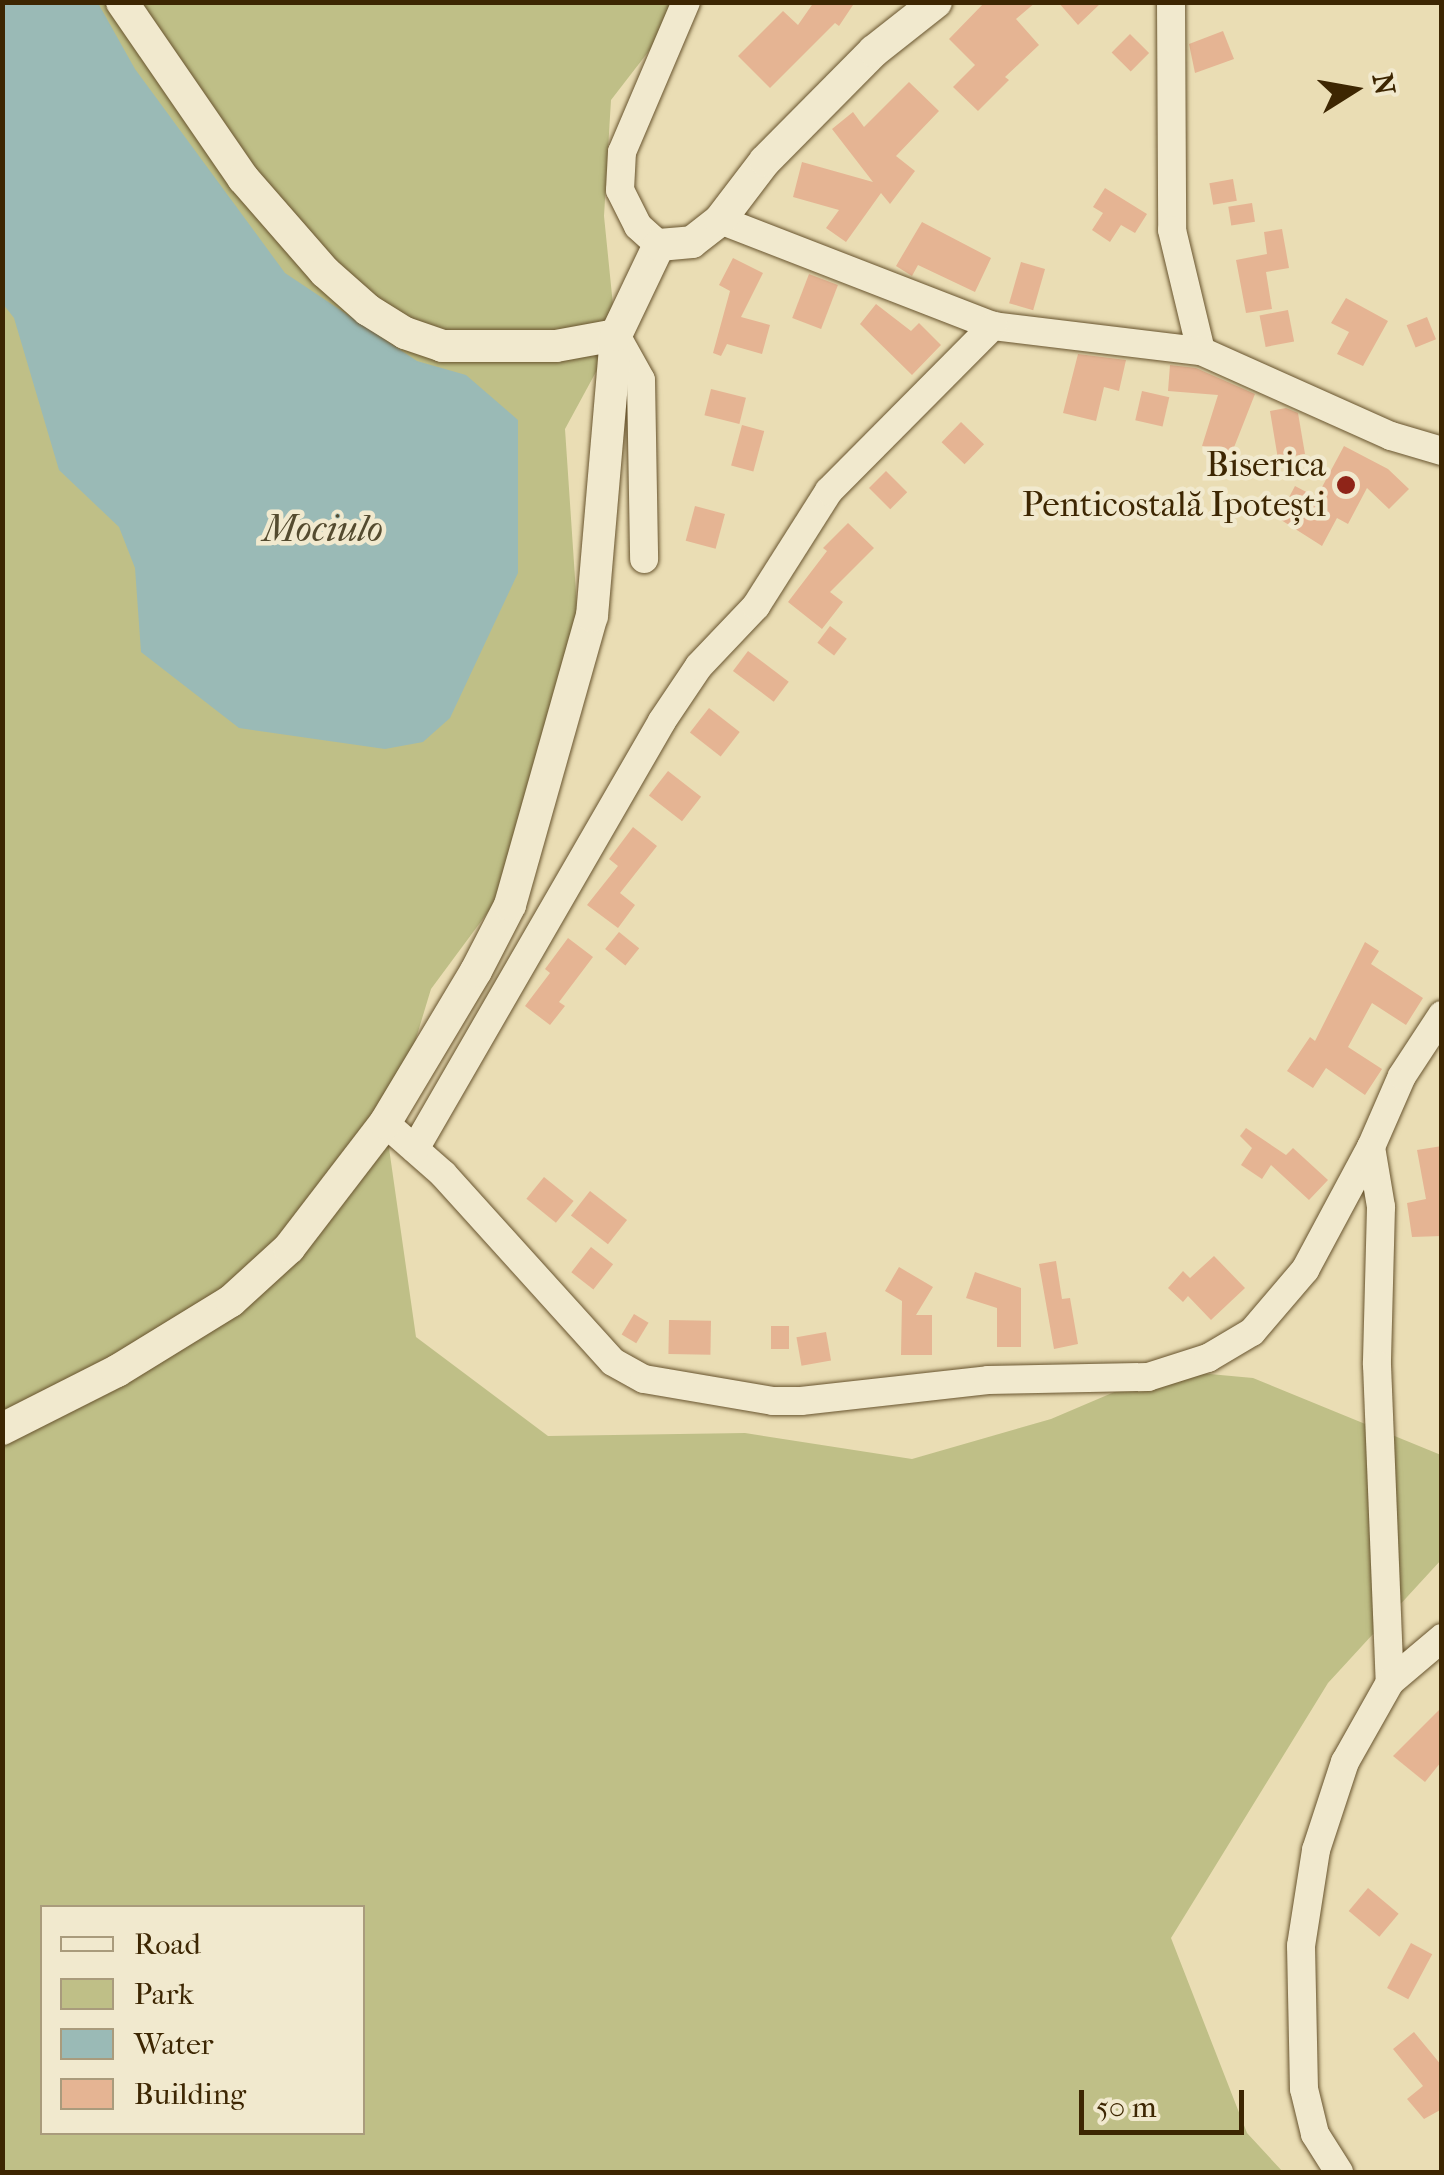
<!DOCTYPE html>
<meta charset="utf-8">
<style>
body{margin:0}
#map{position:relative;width:1444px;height:2175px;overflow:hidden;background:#eaddb4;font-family:"IM FELL French Canon",serif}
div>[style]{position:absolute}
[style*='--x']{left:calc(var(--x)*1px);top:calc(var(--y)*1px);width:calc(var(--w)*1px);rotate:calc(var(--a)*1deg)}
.green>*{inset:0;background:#bfbf87}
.water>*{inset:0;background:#9abab6}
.building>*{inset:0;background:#e5b493;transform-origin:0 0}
.roads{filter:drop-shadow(0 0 2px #68542e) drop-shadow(0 0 2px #68542e)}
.minor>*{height:28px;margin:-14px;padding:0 14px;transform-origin:14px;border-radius:14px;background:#f1e9ce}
.tertiary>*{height:32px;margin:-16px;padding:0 16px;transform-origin:16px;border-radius:16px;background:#f1e9ce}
.dots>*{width:28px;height:28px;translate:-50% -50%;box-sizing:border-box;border:5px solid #f1e9ce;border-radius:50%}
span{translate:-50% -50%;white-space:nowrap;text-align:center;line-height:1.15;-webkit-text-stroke:9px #f1e9ce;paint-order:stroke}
.poi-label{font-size:35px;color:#3d2602}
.right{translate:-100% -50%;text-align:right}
.water-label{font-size:38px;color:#544b2f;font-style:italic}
.frame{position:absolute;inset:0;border:5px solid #3d2602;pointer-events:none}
.legend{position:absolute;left:40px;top:1905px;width:325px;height:230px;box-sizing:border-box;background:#f1e9ce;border:2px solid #a99b7c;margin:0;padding:12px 18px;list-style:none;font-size:30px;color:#3d2602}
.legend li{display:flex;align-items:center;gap:20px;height:50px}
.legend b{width:50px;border:2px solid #a99b7c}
.north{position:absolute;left:1304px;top:40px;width:100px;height:100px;-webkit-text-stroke:8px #f1e9ce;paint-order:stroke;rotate:79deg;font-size:28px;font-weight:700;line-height:40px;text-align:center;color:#3d2602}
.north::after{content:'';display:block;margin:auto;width:35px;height:45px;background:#3d2602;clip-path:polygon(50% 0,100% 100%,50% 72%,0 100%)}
.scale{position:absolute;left:1079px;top:2090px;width:165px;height:45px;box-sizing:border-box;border:5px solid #3d2602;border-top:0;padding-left:12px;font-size:30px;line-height:35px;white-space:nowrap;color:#3d2602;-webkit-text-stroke:8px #f1e9ce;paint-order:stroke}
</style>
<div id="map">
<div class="green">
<div style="clip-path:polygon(evenodd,3px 3px,686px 3px,611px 100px,604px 216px,616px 335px,565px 429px,583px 697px,539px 843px,431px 989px,387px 1134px,416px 1337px,548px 1436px,745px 1433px,912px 1459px,1051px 1419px,1166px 1370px,1253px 1378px,1441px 1455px,1441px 1560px,1328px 1683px,1171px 1938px,1247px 2133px,1283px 2172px,3px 2172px,3px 3px,42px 1908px,362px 1908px,362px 2132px,42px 2132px,42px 1908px)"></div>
</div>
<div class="water">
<div style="clip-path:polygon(2px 3px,98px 3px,135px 69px,285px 273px,417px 361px,466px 375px,518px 420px,518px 573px,450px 718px,423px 742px,385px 749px,239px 728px,141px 652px,135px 568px,119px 527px,59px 470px,14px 318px,3px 304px)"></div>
</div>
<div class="building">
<div style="clip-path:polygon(814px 2px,855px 2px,839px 26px,835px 23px,770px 88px,738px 56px,783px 11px,798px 25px)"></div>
<div style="clip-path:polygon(985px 2px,1036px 2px,1016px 19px,1039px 45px,1005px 77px,1009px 80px,978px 111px,953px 87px,975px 65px,949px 39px)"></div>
<div style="clip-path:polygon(1058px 2px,1102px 2px,1078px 25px)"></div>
<div style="clip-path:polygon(1223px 31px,1234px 59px,1195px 73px,1189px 44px)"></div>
<div style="left:1130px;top:34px;width:27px;height:26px;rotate:45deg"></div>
<div style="clip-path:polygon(909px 82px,939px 111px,896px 156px,915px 171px,890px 204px,881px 193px,846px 242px,826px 228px,839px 210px,793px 197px,802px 162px,873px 182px,832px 129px,853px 112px,864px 127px)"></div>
<div style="left:1233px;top:179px;width:22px;height:24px;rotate:80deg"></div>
<div style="clip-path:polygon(1105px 188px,1147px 214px,1135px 233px,1121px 225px,1110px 242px,1092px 230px,1103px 213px,1093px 207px)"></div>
<div style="left:1252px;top:203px;width:19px;height:24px;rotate:81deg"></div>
<div style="clip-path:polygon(922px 222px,991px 258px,975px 292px,918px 265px,912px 276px,896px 266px)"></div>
<div style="clip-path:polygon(1282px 229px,1289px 268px,1266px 272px,1272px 309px,1246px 313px,1236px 260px,1267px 254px,1264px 232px)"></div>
<div style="clip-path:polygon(733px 258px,763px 273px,741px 317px,770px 325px,762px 354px,727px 344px,721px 356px,713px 353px,730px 291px,719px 285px)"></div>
<div style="left:1021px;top:262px;width:25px;height:43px;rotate:16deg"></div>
<div style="left:809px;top:274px;width:31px;height:47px;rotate:21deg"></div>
<div style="clip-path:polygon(1346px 298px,1388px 321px,1363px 366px,1337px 354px,1349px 332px,1331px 323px)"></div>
<div style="clip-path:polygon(876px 304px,911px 331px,919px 323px,941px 345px,912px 375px,860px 324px)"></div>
<div style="left:1288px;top:310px;width:32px;height:29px;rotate:79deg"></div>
<div style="left:1427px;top:317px;width:24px;height:22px;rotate:68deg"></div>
<div style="clip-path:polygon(1078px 354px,1126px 360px,1119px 391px,1104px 387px,1096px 421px,1063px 413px)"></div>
<div style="clip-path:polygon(1170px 365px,1196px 368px,1255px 394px,1231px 455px,1202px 446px,1218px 395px,1168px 391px)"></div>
<div style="left:711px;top:389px;width:36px;height:27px;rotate:14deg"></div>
<div style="left:1142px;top:391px;width:28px;height:30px;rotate:13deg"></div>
<div style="clip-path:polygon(1286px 408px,1298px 413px,1305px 454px,1278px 459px,1270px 411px)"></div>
<div style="left:961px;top:422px;width:32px;height:28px;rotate:44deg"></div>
<div style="left:742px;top:425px;width:23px;height:42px;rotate:15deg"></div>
<div style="clip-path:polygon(1344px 446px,1388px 469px,1409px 489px,1389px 509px,1367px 488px,1348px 524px,1337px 518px,1322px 546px,1278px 518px,1295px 486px,1312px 495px,1314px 502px)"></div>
<div style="left:886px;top:471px;width:30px;height:24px;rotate:45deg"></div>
<div style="left:695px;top:506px;width:31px;height:36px;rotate:15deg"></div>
<div style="clip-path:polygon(848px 523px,874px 548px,830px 592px,843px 602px,822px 629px,788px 602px,827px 551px,823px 548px)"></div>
<div style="left:830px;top:626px;width:21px;height:21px;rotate:37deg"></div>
<div style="left:748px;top:651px;width:51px;height:25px;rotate:37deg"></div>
<div style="left:709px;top:708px;width:39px;height:31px;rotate:38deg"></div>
<div style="left:668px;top:771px;width:42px;height:31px;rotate:38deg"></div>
<div style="clip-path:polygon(633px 827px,657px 846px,620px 893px,635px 905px,618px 928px,587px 905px,618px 866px,609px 859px)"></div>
<div style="left:619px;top:932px;width:26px;height:22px;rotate:39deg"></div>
<div style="clip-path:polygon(568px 938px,593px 957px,559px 1002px,565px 1006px,550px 1025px,525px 1006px,550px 973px,545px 969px)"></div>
<div style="clip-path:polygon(1365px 942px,1379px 951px,1371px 964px,1423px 998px,1406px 1025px,1372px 1003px,1348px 1047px,1382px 1069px,1365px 1095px,1326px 1068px,1313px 1088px,1287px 1071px,1310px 1037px,1315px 1041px)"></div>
<div style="clip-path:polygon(1246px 1128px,1286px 1155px,1293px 1148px,1328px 1180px,1309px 1200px,1271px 1165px,1262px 1179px,1241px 1165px,1252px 1148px,1240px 1136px)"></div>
<div style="clip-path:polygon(1442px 1146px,1442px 1236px,1412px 1237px,1407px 1203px,1426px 1199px,1417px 1150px)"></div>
<div style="left:544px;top:1177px;width:38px;height:28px;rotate:39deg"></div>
<div style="left:590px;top:1191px;width:47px;height:31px;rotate:38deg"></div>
<div style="left:591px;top:1247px;width:28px;height:32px;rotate:38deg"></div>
<div style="clip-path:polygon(1214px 1256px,1245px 1288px,1211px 1320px,1188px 1296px,1183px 1302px,1168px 1288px,1183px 1271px,1190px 1278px)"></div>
<div style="clip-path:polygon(1056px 1261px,1062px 1299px,1070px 1298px,1078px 1344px,1054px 1349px,1039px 1264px)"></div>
<div style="clip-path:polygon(899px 1267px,933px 1287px,916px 1315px,932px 1315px,932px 1355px,901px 1355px,902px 1301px,885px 1291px)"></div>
<div style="clip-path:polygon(975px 1272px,1021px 1288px,1021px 1347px,997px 1347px,997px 1308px,966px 1298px)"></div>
<div style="left:634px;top:1314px;width:17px;height:24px;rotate:31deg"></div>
<div style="left:669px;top:1320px;width:42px;height:34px;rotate:1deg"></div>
<div style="left:771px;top:1326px;width:18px;height:23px"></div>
<div style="left:826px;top:1332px;width:29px;height:30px;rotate:80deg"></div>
<div style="clip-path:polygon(1442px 1707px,1441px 1762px,1425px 1782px,1393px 1756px)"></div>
<div style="left:1368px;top:1888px;width:40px;height:30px;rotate:40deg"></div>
<div style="left:1411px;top:1943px;width:24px;height:51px;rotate:28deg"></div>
<div style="clip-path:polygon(1414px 2032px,1442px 2066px,1442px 2109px,1424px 2119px,1407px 2099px,1423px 2086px,1393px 2049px)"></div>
</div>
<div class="roads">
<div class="minor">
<div style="--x:1171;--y:2;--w:228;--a:89.7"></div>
<div style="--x:1172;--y:230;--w:124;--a:76.5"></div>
<div style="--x:720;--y:220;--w:293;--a:21.2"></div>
<div style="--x:993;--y:326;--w:209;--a:6.9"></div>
<div style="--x:1201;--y:351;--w:208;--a:24.1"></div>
<div style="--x:1391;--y:436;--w:53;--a:16.4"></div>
<div style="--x:659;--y:245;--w:28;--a:-138"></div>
<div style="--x:638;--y:226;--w:40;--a:-116.6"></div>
<div style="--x:620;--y:190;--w:38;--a:-87"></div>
<div style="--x:622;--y:152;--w:163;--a:-66.9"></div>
<div style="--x:616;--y:335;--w:51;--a:60.9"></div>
<div style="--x:641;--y:380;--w:179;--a:89"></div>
<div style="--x:385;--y:1123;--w:77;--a:41.3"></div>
<div style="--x:443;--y:1174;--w:253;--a:47.9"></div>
<div style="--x:613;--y:1362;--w:35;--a:29"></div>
<div style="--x:644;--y:1379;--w:131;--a:9.7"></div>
<div style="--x:773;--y:1401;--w:28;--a:0"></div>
<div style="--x:801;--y:1401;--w:188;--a:-6.4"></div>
<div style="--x:988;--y:1380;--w:160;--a:-1.1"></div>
<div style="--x:1148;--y:1377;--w:63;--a:-17.6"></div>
<div style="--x:1208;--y:1358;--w:51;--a:-30.6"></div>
<div style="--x:1252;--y:1332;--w:82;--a:-49.5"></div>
<div style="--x:1305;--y:1270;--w:140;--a:-61.8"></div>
<div style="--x:1371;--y:1147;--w:77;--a:-66.4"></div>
<div style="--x:1402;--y:1076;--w:73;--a:-56.7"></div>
<div style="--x:1371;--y:1147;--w:61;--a:80.5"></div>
<div style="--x:1381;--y:1207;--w:158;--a:91.5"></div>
<div style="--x:1377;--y:1365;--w:317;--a:87.7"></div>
<div style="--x:415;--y:1149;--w:494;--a:-60"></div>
<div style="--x:662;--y:721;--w:66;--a:-56.1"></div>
<div style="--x:699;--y:666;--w:83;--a:-46.5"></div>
<div style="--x:756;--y:606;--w:136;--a:-57.6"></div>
<div style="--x:829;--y:491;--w:233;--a:-45.2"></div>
<div style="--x:1339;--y:2172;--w:45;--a:-122.3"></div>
<div style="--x:1315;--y:2134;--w:46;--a:-103.7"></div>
<div style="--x:1304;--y:2089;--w:143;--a:-91.2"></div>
<div style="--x:1301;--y:1946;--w:97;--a:-81.1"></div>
<div style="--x:1316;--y:1850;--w:93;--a:-71.8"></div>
<div style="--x:1345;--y:1762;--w:92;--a:-60.6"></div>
<div style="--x:1390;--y:1682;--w:68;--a:-40.2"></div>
</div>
<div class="tertiary">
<div style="--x:122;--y:2;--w:214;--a:55.5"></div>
<div style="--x:243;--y:178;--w:125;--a:48.9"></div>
<div style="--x:325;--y:272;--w:57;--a:41.5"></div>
<div style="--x:368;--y:310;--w:44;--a:31.9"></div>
<div style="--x:405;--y:333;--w:39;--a:19"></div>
<div style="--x:442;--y:346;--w:114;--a:0"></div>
<div style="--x:556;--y:346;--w:61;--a:-10.4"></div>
<div style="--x:2;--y:1429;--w:129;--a:-26.8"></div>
<div style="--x:117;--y:1371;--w:134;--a:-31.6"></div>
<div style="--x:231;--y:1301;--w:79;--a:-42.4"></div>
<div style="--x:289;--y:1248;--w:158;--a:-52.5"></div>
<div style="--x:385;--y:1123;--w:177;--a:-59.1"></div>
<div style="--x:476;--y:971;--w:74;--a:-62.7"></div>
<div style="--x:510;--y:905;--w:300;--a:-74.2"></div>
<div style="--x:592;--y:616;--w:282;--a:-85.1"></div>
<div style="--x:616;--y:335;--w:100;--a:-64.5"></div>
<div style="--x:659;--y:245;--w:33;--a:-5"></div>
<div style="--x:692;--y:242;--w:36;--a:-38"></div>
<div style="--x:720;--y:220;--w:74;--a:-52.7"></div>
<div style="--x:765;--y:161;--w:155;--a:-45.3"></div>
<div style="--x:874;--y:51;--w:79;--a:-38.3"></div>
</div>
</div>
<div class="dots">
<div style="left:1346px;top:485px;background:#8f2418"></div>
</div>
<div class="poi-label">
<span class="right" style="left:1326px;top:485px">Biserica<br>Penticostală Ipotești</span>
</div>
<div class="water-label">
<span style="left:323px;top:529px">Mociulo</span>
</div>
<div class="frame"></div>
<ul class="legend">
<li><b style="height:12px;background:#f1e9ce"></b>Road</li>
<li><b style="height:28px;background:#bfbf87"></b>Park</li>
<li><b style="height:28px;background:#9abab6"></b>Water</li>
<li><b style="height:28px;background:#e5b493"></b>Building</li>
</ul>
<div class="north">N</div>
<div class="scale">50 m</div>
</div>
